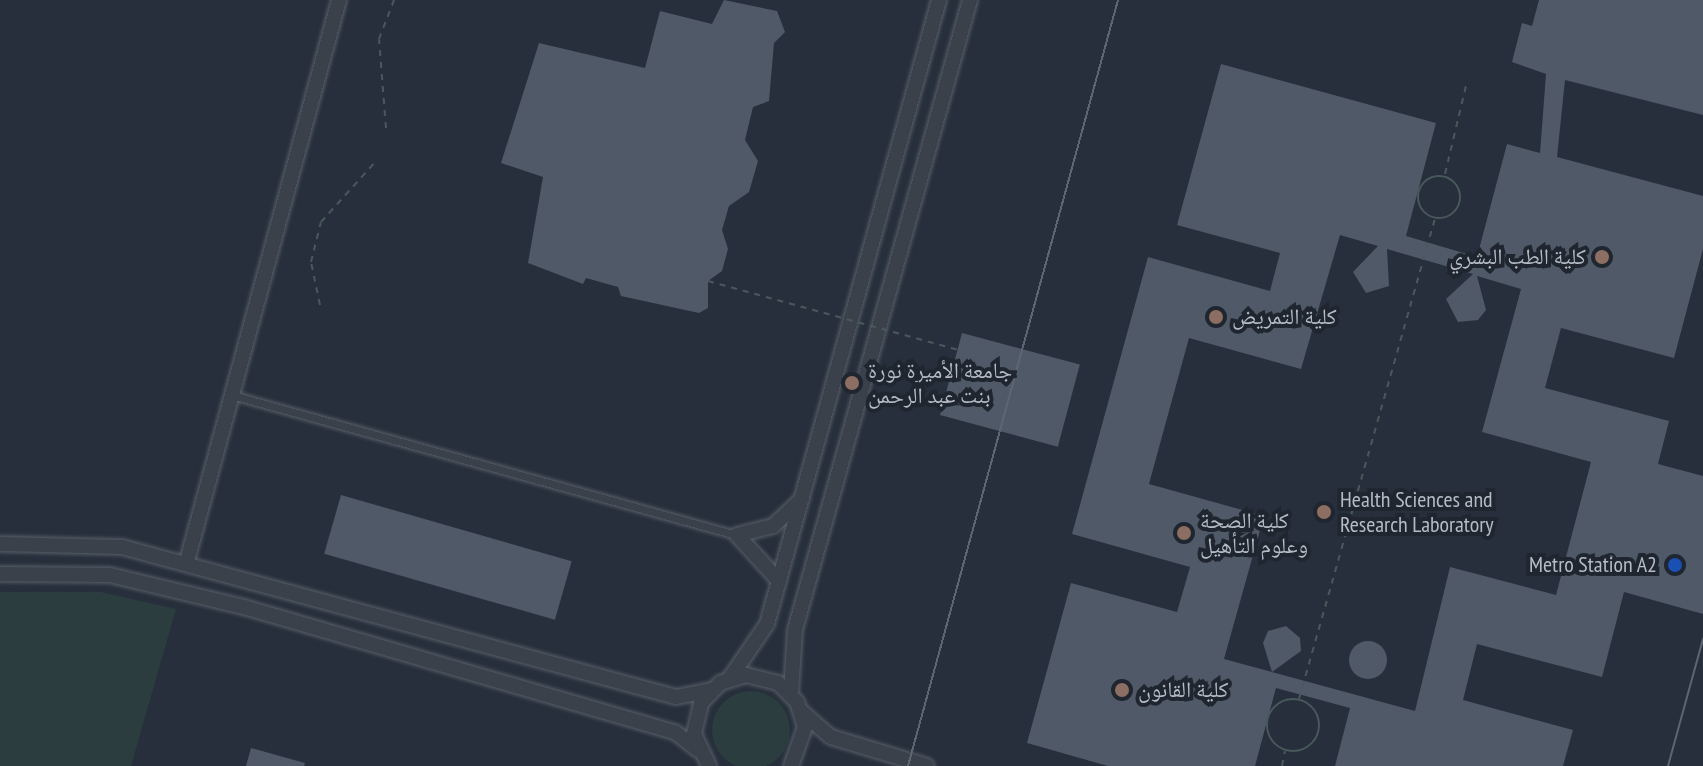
<!DOCTYPE html>
<meta charset="utf-8">
<style>
body{margin:0}
#map{position:relative;width:1703px;height:766px;overflow:hidden;background:#262f3b;font-family:"PT Sans Narrow","Noto Naskh Arabic",sans-serif}
div>[style]{position:absolute}
[style*='--x']{left:calc(var(--x)*1px);top:calc(var(--y)*1px);width:calc(var(--w)*1px);rotate:calc(var(--a)*1deg)}
.green>*{inset:0;background:#2b3d3e}
.round{border-radius:50%}
.building>*{inset:0;background:#505967;transform-origin:0 0}
.path>*{height:2px;margin-top:-1px;transform-origin:0;background:repeating-linear-gradient(90deg,#48585b 0 6px,transparent 0 12px)}
.path>.ring{margin:-1px;padding:0;box-sizing:content-box;background:none;border:2px solid #48585b;border-radius:50%}
.roads{filter:drop-shadow(0 0 2px #585f69) drop-shadow(0 0 2px #585f69)}
.lane>*{height:7px;margin:-3.5px;padding:0 3.5px;transform-origin:3.5px;border-radius:3.5px;background:#3a414b}
.street>*{height:14px;margin:-7px;padding:0 7px;transform-origin:7px;border-radius:7px;background:#3a414b}
.tram>*{height:2px;margin:-1px;padding:0 1px;transform-origin:1px;border-radius:1px;background:#5c6572}
.path-bridge>*{height:2px;margin-top:-1px;transform-origin:0;background:repeating-linear-gradient(90deg,#48585b 0 6px,transparent 0 12px)}
.dots>*{width:22px;height:22px;translate:-50% -50%;box-sizing:border-box;border:4px solid #1f2630;border-radius:50%}
span{translate:-50% -50%;white-space:nowrap;text-align:center;line-height:1.15;-webkit-text-stroke:8px #1f2630;paint-order:stroke}
.poi-label{font-size:22px;color:#b6bcc7}
.right{translate:-100% -50%;text-align:right}
.left{translate:0 -50%;text-align:left}
</style>
<div id="map">
<div class="green">
<div style="clip-path:polygon(0 592px,101px 592px,176px 609px,131px 766px,0 766px)"></div>
<div class="round" style="left:712px;top:691px;width:78px;height:78px"></div>
</div>
<div class="building">
<div style="clip-path:polygon(724px 0,777px 11px,785px 32px,774px 43px,769px 101px,753px 107px,745px 140px,758px 161px,749px 192px,729px 206px,722px 230px,728px 249px,722px 271px,708px 281px,708px 308px,699px 313px,621px 296px,618px 287px,586px 278px,583px 284px,528px 263px,543px 177px,501px 163px,539px 43px,645px 68px,660px 11px,712px 24px)"></div>
<div style="clip-path:polygon(evenodd,1539px 0,1703px 0,1703px 115px,1565px 80px,1557px 157px,1703px 196px,1703px 249px,1674px 358px,1561px 328px,1545px 388px,1669px 421px,1658px 464px,1703px 476px,1703px 614px,1624px 592px,1602px 677px,1477px 644px,1463px 700px,1573px 730px,1563px 766px,1335px 766px,1350px 708px,1276px 688px,1255px 766px,1108px 766px,1027px 743px,1071px 583px,1177px 612px,1190px 567px,1072px 534px,1148px 257px,1270px 291px,1280px 253px,1177px 225px,1221px 64px,1436px 123px,1406px 236px,1477px 257px,1507px 144px,1540px 153px,1546px 74px,1512px 62px,1522px 23px,1532px 26px,1539px 0,1340px 235px,1378px 246px,1353px 272px,1366px 293px,1389px 286px,1387px 249px,1473px 274px,1446px 299px,1458px 322px,1478px 320px,1486px 310px,1477px 276px,1521px 289px,1482px 432px,1591px 462px,1556px 595px,1450px 567px,1415px 711px,1224px 659px,1264px 516px,1149px 484px,1189px 338px,1301px 369px,1340px 235px)"></div>
<div style="left:962px;top:333px;width:122px;height:85px;rotate:15deg"></div>
<div style="left:341px;top:495px;width:240px;height:61px;rotate:16deg"></div>
<div style="clip-path:polygon(1286px 626px,1300px 638px,1301px 651px,1272px 672px,1263px 643px,1268px 631px)"></div>
<div class="round" style="left:1349px;top:641px;width:38px;height:38px"></div>
<div style="clip-path:polygon(251px 748px,305px 763px,304px 766px,246px 766px)"></div>
</div>
<div class="path">
<div style="--x:386;--y:128;--w:89;--a:-94.5"></div>
<div style="--x:379;--y:39;--w:42;--a:-69"></div>
<div style="--x:1445;--y:174;--w:95;--a:-76.6"></div>
<div class="ring" style="left:1418px;top:176px;width:40px;height:40px"></div>
<div style="--x:320;--y:305;--w:44;--a:-101.8"></div>
<div style="--x:311;--y:262;--w:41;--a:-76"></div>
<div style="--x:321;--y:222;--w:84;--a:-47.9"></div>
<div class="ring" style="left:1267px;top:699px;width:50px;height:50px"></div>
<div style="--x:1299;--y:699;--w:500;--a:-74.2"></div>
<div style="--x:1282;--y:766;--w:15;--a:-79"></div>
</div>
<div class="roads">
<div class="lane">
<div style="--x:232;--y:395;--w:523;--a:15.52"></div>
</div>
<div class="street">
<div style="--x:0;--y:544;--w:122;--a:1.4"></div>
<div style="--x:122;--y:547;--w:574;--a:15.15"></div>
<div style="--x:676;--y:697;--w:36;--a:-11"></div>
<div style="--x:187;--y:561;--w:581;--a:-74.84"></div>
<div style="--x:0;--y:574;--w:110;--a:0.5"></div>
<div style="--x:110;--y:575;--w:141;--a:13.5"></div>
<div style="--x:247;--y:608;--w:446;--a:16.2"></div>
<div style="--x:675;--y:732;--w:29;--a:38"></div>
<div style="--x:779;--y:581;--w:62;--a:-132.4"></div>
<div style="--x:737;--y:535;--w:37;--a:-14"></div>
<div style="--x:773;--y:526;--w:40;--a:-43"></div>
<div style="--x:730;--y:678;--w:65;--a:-55.6"></div>
<div style="--x:767;--y:624;--w:647;--a:-74.59"></div>
<div style="--x:791;--y:693;--w:63;--a:-86.4"></div>
<div style="--x:795;--y:630;--w:654;--a:-74.48"></div>
<div style="--x:802;--y:712;--w:38;--a:41"></div>
<div style="--x:831;--y:737;--w:100;--a:16.8"></div>
<div style="--x:709;--y:766;--w:35;--a:-115"></div>
<div style="--x:694;--y:734;--w:32;--a:-77"></div>
<div style="--x:701;--y:703;--w:28;--a:-46"></div>
<div style="--x:720;--y:683;--w:27;--a:-17"></div>
<div style="--x:746;--y:675;--w:33;--a:14"></div>
<div style="--x:778;--y:683;--w:27;--a:45"></div>
<div style="--x:797;--y:702;--w:26;--a:72"></div>
<div style="--x:805;--y:727;--w:41;--a:109.7"></div>
</div>
</div>
<div class="tram">
<div style="--x:908;--y:766;--w:794;--a:-74.67"></div>
<div style="--x:1668;--y:766;--w:132;--a:-74.6"></div>
</div>
<div class="path-bridge">
<div style="--x:708;--y:281;--w:259;--a:15.4"></div>
</div>
<div class="dots">
<div style="left:1602px;top:257px;background:#8d6e63"></div>
<div style="left:1216px;top:317px;background:#8d6e63"></div>
<div style="left:852px;top:383px;background:#8d6e63"></div>
<div style="left:1324px;top:512px;background:#8d6e63"></div>
<div style="left:1184px;top:533px;background:#8d6e63"></div>
<div style="left:1675px;top:565px;background:#1a4fb4"></div>
<div style="left:1122px;top:690px;background:#8d6e63"></div>
</div>
<div class="poi-label">
<span class="right" style="left:1586px;top:257px">كلية الطب البشري</span>
<span class="left" style="left:1232px;top:317px">كلية التمريض</span>
<span class="left" style="left:868px;top:383px">جامعة الأميرة نورة<br>بنت عبد الرحمن</span>
<span class="left" style="left:1340px;top:512px">Health Sciences and<br>Research Laboratory</span>
<span class="left" style="left:1200px;top:533px">كلية الصحة<br>وعلوم التأهيل</span>
<span class="right" style="left:1657px;top:565px">Metro Station A2</span>
<span class="left" style="left:1138px;top:690px">كلية القانون</span>
</div>
</div>
